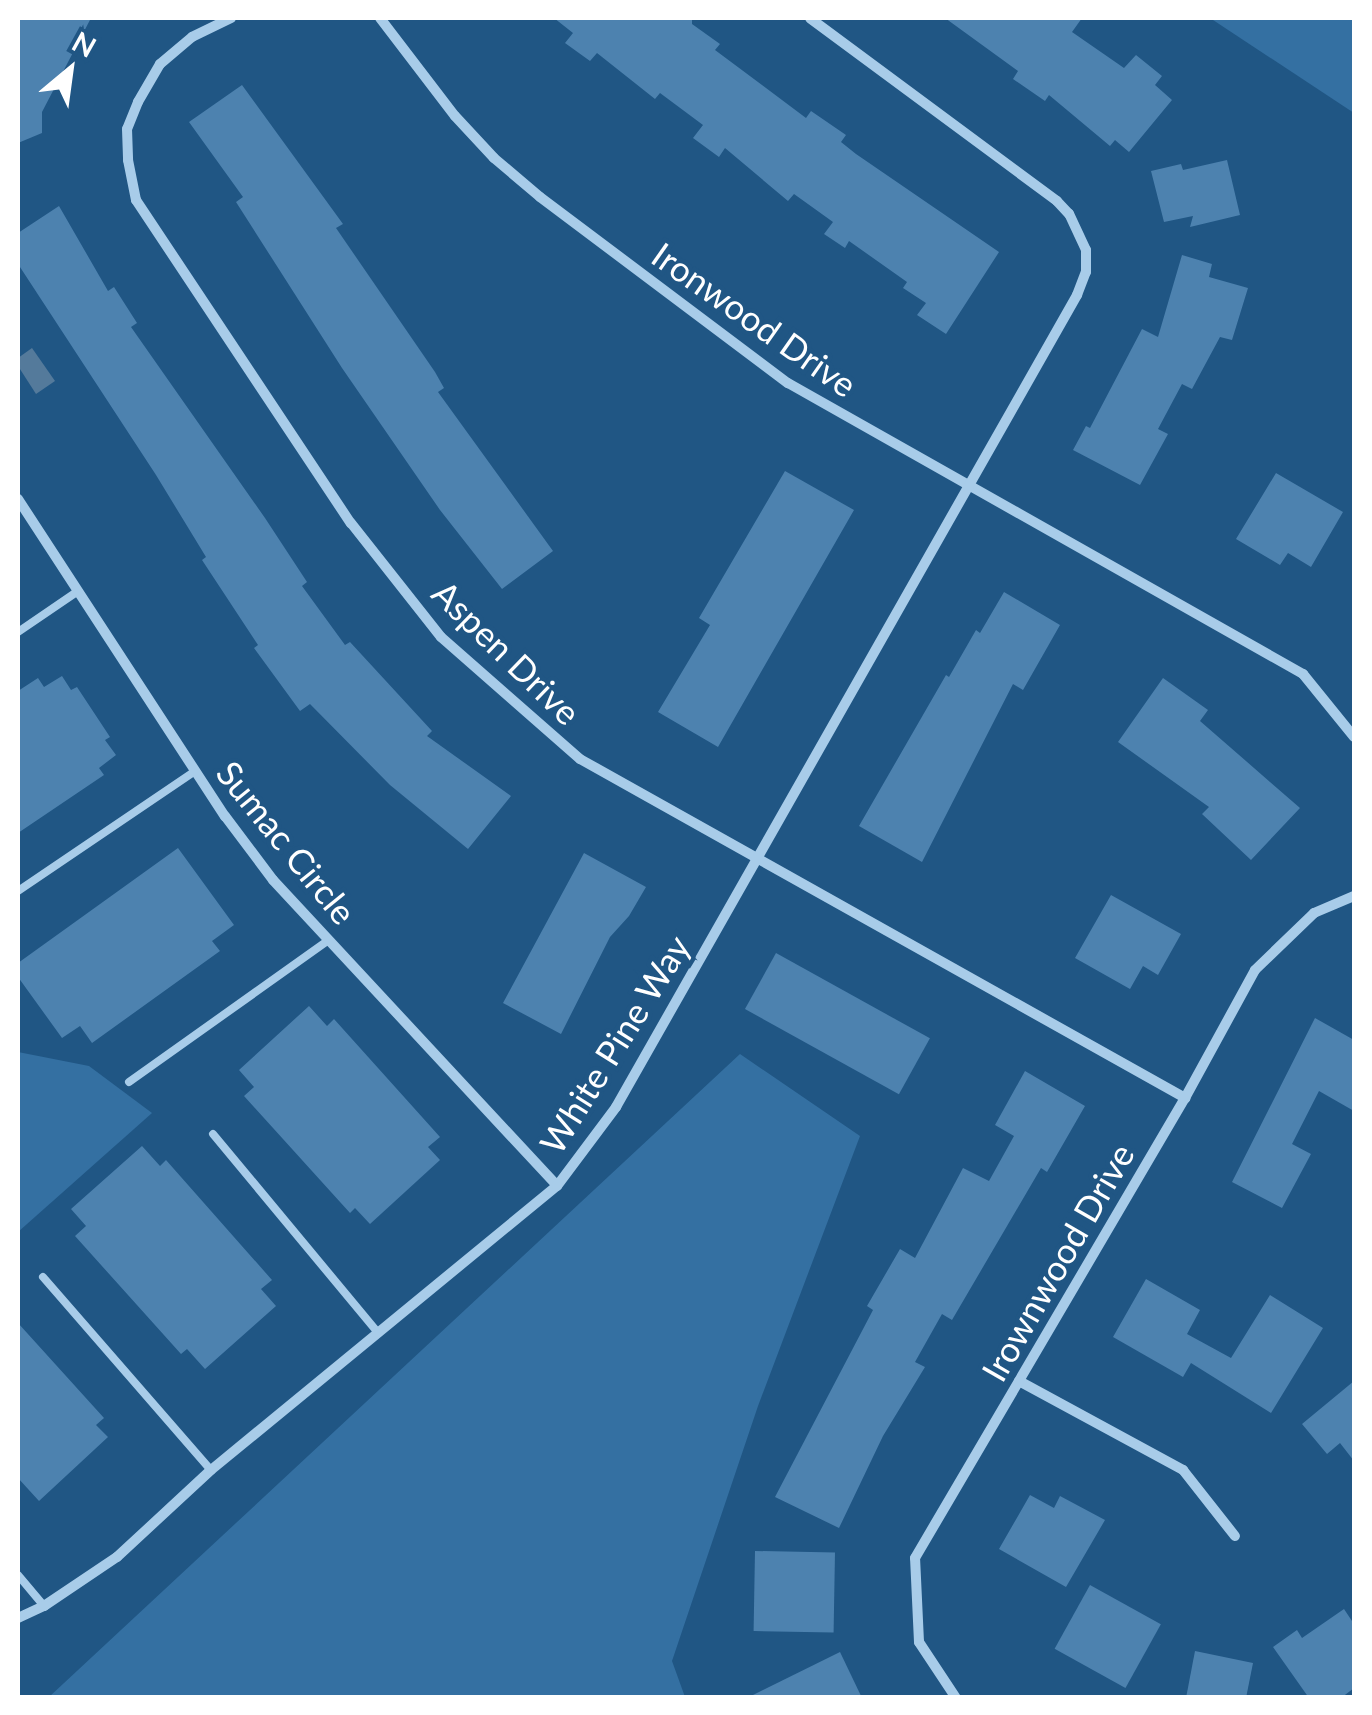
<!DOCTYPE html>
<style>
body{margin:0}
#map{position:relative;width:1372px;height:1715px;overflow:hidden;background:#205684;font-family:Lato,sans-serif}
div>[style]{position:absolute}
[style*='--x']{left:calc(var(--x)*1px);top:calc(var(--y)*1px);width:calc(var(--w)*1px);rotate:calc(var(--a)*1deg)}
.green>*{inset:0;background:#3470a2}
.water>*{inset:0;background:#547a9b}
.building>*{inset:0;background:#4d82af;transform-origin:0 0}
.lane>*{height:8px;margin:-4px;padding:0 4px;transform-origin:4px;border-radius:4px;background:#a8cce9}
.street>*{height:10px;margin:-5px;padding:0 5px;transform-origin:5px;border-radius:5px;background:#a8cce9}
span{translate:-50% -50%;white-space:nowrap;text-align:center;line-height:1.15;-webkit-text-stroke:9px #205684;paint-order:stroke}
.street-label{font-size:35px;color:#fff}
.frame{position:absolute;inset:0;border:20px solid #fff;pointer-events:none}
.north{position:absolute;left:20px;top:20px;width:100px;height:100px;-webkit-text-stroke:8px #205684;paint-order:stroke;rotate:29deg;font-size:28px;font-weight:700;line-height:40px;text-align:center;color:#fff}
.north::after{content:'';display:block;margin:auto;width:35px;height:45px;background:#fff;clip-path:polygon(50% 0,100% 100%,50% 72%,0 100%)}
</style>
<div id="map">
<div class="green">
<div style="clip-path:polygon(1210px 18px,1354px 18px,1354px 113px)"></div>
<div style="clip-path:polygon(18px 1052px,89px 1066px,152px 1113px,18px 1232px)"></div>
<div style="clip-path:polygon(740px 1054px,860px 1136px,758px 1406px,672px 1661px,685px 1697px,49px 1697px)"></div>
</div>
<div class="water">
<div style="clip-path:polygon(32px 348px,55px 381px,36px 394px,18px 366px,18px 358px)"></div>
</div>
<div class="building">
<div style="clip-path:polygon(18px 18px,91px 18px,42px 112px,42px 133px,18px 143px)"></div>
<div style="clip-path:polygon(554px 18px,692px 18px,692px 24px,720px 44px,715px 50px,806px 118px,811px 111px,846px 135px,841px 142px,856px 154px,999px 252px,946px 334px,917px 315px,926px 303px,903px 288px,907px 282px,849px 241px,845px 248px,824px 234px,833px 222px,794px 194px,788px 201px,725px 148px,719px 157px,693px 138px,703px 125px,660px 93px,655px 99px,597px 53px,590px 61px,565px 43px,573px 33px)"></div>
<div style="clip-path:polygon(945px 18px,1082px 18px,1072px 32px,1124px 68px,1136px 55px,1162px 76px,1155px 85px,1172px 100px,1129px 152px,1115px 140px,1110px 146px,1049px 95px,1045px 101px,1013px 79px,1018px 71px)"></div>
<div style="clip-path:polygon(242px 85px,343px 224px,336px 228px,435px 372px,444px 388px,438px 392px,553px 551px,502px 589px,440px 510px,342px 368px,236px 202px,243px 197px,189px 122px)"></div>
<div style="clip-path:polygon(1227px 160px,1240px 215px,1190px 227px,1193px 216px,1164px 222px,1151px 171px,1181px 164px,1183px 170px)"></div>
<div style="clip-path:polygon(59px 206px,108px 291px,114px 287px,137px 323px,131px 327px,265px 518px,307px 582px,302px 586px,345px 645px,350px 642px,432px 731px,427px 736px,511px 796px,468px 849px,390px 785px,310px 704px,300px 711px,254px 648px,258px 645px,202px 560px,206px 557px,156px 475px,18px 264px,18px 233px)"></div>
<div style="clip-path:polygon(1182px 255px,1212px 264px,1209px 277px,1248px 288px,1232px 340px,1220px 337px,1192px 389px,1182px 384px,1158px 429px,1168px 434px,1140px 485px,1073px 450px,1086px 426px,1090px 428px,1142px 329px,1158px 337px)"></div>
<div style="clip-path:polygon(785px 471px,854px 510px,718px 747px,658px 712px,710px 625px,699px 618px)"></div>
<div style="clip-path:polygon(1276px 473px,1343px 512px,1311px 567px,1288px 553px,1280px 565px,1236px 539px)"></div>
<div style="clip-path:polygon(1004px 592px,1060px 625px,1023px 690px,1013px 684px,922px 862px,859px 826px,946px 675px,949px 677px,976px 630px,980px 633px)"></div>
<div style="clip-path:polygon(62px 676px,71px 690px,77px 687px,110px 737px,105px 740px,116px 755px,99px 768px,104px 775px,18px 833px,18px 691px,38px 678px,44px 687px)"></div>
<div style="clip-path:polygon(1163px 678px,1208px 710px,1200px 721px,1300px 808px,1251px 860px,1202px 814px,1209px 807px,1118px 742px)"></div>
<div style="clip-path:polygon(178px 848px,234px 925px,212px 941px,220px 951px,92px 1043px,80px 1026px,62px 1038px,18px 977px,18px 963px)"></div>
<div style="clip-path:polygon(584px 853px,646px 887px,629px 916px,610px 937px,561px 1034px,503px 1003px)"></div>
<div style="clip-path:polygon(1111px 895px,1181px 934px,1158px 975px,1143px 966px,1130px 989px,1075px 958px)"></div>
<div style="left:776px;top:953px;width:176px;height:64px;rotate:29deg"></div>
<div style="clip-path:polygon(309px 1006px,327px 1026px,334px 1019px,440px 1137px,428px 1147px,440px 1160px,370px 1224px,355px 1208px,350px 1213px,244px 1096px,254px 1087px,239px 1070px)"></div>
<div style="clip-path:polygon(1315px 1018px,1354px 1040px,1354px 1111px,1319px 1091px,1292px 1144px,1311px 1154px,1282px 1208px,1232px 1182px)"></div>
<div style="clip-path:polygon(1025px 1071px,1085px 1106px,1047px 1172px,1041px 1168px,952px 1320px,942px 1314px,915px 1362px,925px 1367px,883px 1436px,839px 1528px,775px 1497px,873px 1310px,867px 1306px,900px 1249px,915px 1258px,963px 1168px,989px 1181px,1014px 1136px,995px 1125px)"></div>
<div style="clip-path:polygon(142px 1146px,160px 1166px,166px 1160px,272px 1280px,261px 1289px,276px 1306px,205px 1369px,187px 1349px,181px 1354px,75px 1236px,86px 1226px,71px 1209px)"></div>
<div style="clip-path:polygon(1146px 1279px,1200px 1310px,1187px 1334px,1231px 1358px,1270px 1295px,1323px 1328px,1271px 1413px,1191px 1363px,1183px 1377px,1113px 1337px)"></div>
<div style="clip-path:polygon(18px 1323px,104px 1418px,96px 1425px,108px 1437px,39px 1501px,18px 1478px)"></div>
<div style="clip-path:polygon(1354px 1381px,1354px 1461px,1340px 1443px,1327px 1454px,1302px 1424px)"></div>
<div style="clip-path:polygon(1030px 1495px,1054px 1508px,1060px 1496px,1105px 1520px,1066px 1587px,999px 1549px)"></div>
<div style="left:755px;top:1551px;width:80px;height:80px;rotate:1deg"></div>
<div style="left:1090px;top:1585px;width:81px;height:73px;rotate:29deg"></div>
<div style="clip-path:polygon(1344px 1609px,1354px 1624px,1354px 1688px,1341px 1698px,1309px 1698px,1273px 1647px,1297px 1630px,1302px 1638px)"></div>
<div style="clip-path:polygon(1195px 1651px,1253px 1663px,1246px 1698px,1186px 1698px)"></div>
<div style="clip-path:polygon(840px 1652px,862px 1698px,747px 1698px)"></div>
</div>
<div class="lane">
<div style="--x:18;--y:632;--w:73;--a:-34.3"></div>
<div style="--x:18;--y:891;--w:214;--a:-34.1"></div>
<div style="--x:129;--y:1082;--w:245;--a:-35.4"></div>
<div style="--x:213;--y:1134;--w:259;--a:50.3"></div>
<div style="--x:43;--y:1277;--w:256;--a:49"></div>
<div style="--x:18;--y:1575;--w:40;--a:50"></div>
</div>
<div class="street">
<div style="--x:231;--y:18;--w:43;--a:154"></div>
<div style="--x:192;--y:37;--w:42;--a:139.8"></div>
<div style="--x:160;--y:64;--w:44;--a:120.1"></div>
<div style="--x:138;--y:102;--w:29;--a:112"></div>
<div style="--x:127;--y:129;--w:31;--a:88"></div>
<div style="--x:128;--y:160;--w:41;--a:78.7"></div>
<div style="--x:136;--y:200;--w:388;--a:56.4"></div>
<div style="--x:351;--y:523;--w:145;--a:51.7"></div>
<div style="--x:441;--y:637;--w:185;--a:41.3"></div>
<div style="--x:580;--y:759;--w:694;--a:29.26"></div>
<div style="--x:380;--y:18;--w:123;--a:52.6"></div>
<div style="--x:455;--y:116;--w:57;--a:47.1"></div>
<div style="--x:494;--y:158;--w:60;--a:40.3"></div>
<div style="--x:540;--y:197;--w:310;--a:36.9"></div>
<div style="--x:788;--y:383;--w:592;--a:29.47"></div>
<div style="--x:1303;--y:674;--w:81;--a:51"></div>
<div style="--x:18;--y:499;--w:379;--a:56.9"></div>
<div style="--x:225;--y:816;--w:80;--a:53.1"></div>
<div style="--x:273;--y:880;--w:417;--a:47.1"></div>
<div style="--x:1019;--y:1381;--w:187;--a:28.5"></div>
<div style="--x:1183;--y:1470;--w:84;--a:51.8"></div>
<div style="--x:18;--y:1618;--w:29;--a:-25"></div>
<div style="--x:44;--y:1606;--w:88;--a:-33.9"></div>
<div style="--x:117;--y:1557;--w:128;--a:-42.8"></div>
<div style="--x:211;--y:1470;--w:448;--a:-39.4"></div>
<div style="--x:557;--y:1186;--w:99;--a:-53.2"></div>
<div style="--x:616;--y:1107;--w:934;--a:-60.41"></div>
<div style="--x:1077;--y:295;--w:25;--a:-69"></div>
<div style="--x:1086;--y:272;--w:22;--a:-90"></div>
<div style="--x:1086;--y:250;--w:40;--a:-115"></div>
<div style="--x:1069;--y:214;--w:18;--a:-133"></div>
<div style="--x:1057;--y:201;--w:307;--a:-143.5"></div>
<div style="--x:956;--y:1698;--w:67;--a:-123.5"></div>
<div style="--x:919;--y:1642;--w:84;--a:-92.7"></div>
<div style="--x:915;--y:1558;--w:533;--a:-59.59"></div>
<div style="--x:1185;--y:1098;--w:146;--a:-61.3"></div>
<div style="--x:1255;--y:970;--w:82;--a:-44"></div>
<div style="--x:1314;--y:913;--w:43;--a:-23"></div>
</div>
<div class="street-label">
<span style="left:755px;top:319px;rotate:35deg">Ironwood Drive</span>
<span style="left:507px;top:652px;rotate:44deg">Aspen Drive</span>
<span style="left:287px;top:842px;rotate:51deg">Sumac Circle</span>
<span style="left:614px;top:1044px;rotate:-58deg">White Pine Way</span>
<span style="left:1057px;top:1262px;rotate:-60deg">Irownwood Drive</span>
</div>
<div class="frame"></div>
<div class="north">N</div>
</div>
